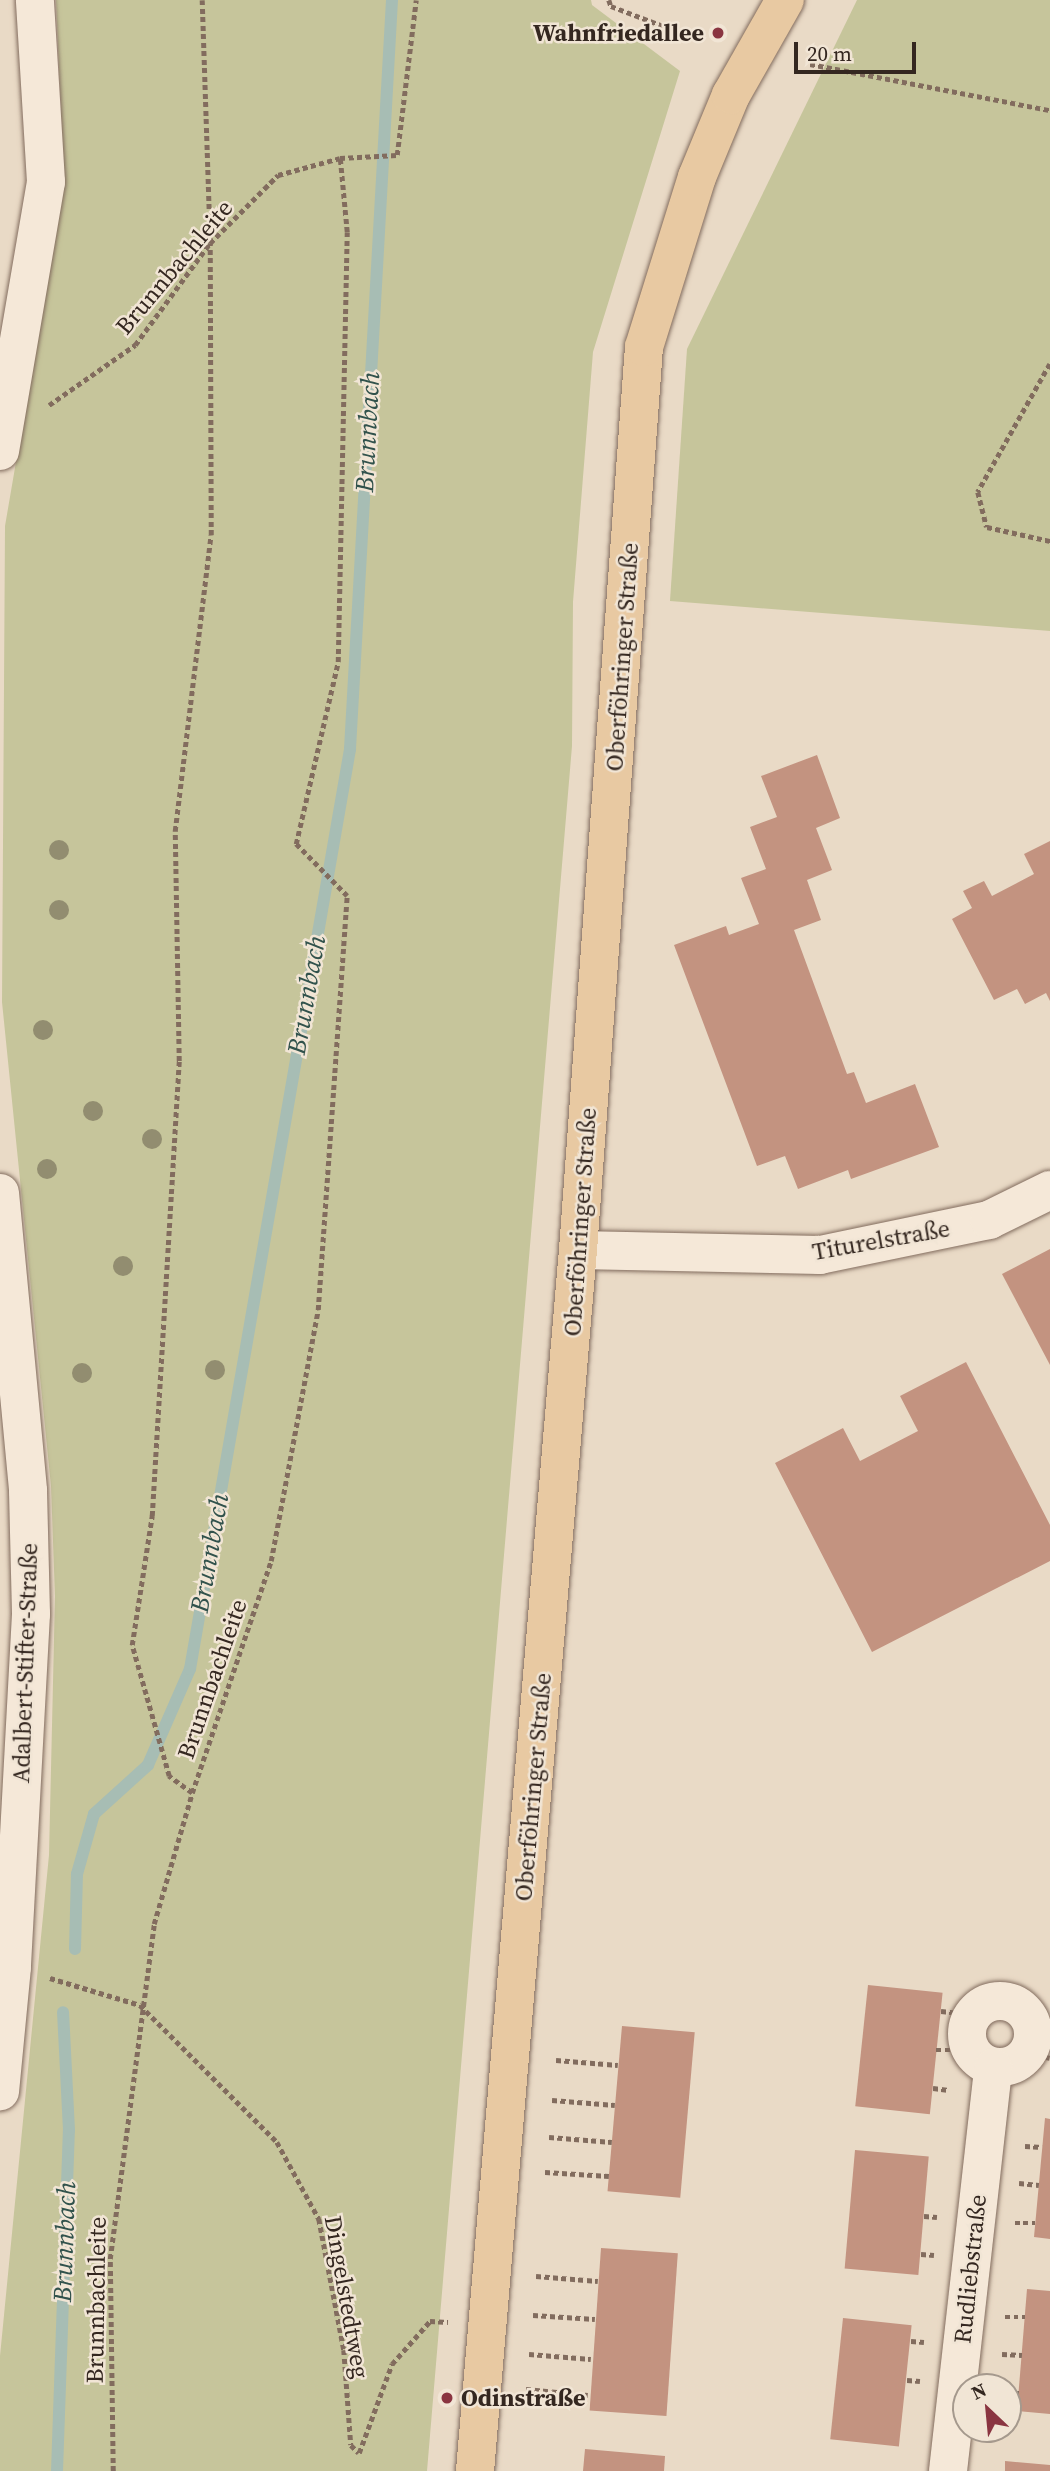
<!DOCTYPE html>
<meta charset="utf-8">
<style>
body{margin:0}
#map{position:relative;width:1050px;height:2471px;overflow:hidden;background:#e9dac6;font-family:"Source Serif 4",serif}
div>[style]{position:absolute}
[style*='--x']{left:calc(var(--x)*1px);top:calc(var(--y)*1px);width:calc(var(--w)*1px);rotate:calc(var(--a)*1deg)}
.green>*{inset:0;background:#c6c59b}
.stream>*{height:12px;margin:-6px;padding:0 6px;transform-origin:6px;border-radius:6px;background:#a7bdb4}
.building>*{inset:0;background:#c39380;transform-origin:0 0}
.path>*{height:4.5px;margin-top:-2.25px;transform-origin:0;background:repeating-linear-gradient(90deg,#826c5e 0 5px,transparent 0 8.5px)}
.roads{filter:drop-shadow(0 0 2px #826c5e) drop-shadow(0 0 2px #826c5e)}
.minor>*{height:38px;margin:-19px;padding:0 19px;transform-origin:19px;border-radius:19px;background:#f5e8d8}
.minor>.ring{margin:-19px;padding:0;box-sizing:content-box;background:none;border:38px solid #f5e8d8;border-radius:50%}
.major>*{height:38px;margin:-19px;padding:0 19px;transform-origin:19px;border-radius:19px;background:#e8c9a2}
.trees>*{width:20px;height:20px;margin:-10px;border-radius:50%;background:#928d70}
.dots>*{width:19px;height:19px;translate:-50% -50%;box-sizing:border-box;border:4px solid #f1e5d5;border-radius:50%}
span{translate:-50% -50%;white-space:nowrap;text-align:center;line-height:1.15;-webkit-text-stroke:5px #f1e5d5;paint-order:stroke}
.poi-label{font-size:24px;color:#342720;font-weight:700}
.right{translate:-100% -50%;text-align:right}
.left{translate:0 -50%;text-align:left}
.street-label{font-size:24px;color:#342720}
.water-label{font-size:26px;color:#31524c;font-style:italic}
.north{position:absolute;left:952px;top:2373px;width:70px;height:70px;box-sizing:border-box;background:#f1e5d5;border:2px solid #a5998d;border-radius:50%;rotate:334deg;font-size:19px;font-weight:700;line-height:28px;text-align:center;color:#342720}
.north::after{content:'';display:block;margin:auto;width:24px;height:32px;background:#8a3541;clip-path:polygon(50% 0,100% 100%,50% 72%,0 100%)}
.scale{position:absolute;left:794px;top:42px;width:122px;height:32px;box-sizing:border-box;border:4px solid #342720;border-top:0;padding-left:9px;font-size:21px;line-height:24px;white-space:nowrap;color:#342720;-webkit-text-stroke:5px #f1e5d5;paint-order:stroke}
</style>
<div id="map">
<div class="green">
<div style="clip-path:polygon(56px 0,591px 0,592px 5px,680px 71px,593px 352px,573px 602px,572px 746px,427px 2471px,0 2471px,0 2356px,49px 1855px,55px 1596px,51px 1486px,2px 1002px,5px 526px,64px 182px)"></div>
<div style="clip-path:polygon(857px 0,1050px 0,1050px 631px,670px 601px,687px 349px)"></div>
</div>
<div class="stream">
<div style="--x:75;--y:1949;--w:75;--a:-88.5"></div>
<div style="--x:77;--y:1874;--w:62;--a:-74.2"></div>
<div style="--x:94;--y:1814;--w:73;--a:-42.2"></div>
<div style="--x:148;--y:1765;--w:105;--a:-66.4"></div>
<div style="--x:190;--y:1669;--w:934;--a:-80.13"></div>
<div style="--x:350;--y:749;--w:750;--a:-86.79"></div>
<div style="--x:57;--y:2471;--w:341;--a:-88"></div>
<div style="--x:69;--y:2130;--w:118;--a:-92.9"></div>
</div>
<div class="building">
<div style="clip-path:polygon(817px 755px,840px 818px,816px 828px,832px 870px,807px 880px,821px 920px,794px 930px,847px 1074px,854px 1072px,866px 1103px,915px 1084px,939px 1147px,851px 1179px,848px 1170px,798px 1189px,785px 1156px,757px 1166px,674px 945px,726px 926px,729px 935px,759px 924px,741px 878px,766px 869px,750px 827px,777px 817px,761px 776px)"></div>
<div style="clip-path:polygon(1050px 841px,1050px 1001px,1046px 993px,1025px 1004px,1017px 989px,994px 1000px,952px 919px,972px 908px,963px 891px,984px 881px,992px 896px,1034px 874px,1024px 854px)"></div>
<div style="clip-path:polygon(1050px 1249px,1050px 1365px,1002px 1274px)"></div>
<div style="clip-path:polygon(966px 1362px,1050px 1525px,1050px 1561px,872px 1652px,775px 1463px,843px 1428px,860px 1461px,918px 1431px,900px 1396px)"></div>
<div style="left:868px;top:1985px;width:75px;height:122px;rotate:6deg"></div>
<div style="left:622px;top:2026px;width:73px;height:166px;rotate:5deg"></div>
<div style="clip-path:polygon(1045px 2118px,1050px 2119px,1050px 2239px,1034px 2237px)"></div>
<div style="left:855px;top:2150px;width:74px;height:119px;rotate:5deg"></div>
<div style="left:601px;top:2248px;width:77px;height:163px;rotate:4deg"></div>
<div style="clip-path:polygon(1027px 2289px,1050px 2291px,1050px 2414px,1017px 2411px)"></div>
<div style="left:843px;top:2318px;width:69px;height:122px;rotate:6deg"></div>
<div style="clip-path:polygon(585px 2449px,665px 2456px,664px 2471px,583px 2471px)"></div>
<div style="clip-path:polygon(1005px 2461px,1050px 2465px,1050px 2471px,1005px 2471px)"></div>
</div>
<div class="path">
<div style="--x:609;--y:0;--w:6;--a:72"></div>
<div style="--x:611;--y:6;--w:92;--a:21"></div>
<div style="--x:810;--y:64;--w:244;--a:10.9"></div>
<div style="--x:1050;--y:364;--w:147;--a:119.4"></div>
<div style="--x:978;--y:492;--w:36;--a:76"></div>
<div style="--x:987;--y:527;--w:65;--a:12.5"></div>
<div style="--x:49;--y:405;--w:105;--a:-34.9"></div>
<div style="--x:135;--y:345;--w:127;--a:-53.7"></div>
<div style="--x:210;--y:243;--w:96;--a:-45"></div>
<div style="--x:278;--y:175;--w:64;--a:-15.3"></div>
<div style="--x:340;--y:158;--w:57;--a:-3"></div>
<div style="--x:397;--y:155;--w:156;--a:-83"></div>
<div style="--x:192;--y:1793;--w:29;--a:-144"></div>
<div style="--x:169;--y:1776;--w:136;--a:-105.8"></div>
<div style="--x:132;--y:1645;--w:131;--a:-81.2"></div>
<div style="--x:152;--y:1516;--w:456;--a:-86.6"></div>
<div style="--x:179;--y:1061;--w:230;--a:-91"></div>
<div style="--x:175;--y:831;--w:298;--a:-83.1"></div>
<div style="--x:211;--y:535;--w:292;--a:-90.2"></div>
<div style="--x:210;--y:243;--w:243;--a:-91.9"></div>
<div style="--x:50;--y:1978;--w:94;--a:16.7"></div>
<div style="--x:140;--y:2005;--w:194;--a:45"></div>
<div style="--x:277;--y:2142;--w:88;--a:61.4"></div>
<div style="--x:319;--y:2219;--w:133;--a:79.2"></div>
<div style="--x:344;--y:2350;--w:95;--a:85.8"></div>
<div style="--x:351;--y:2445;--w:11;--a:45"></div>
<div style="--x:359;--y:2453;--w:95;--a:-69.7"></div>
<div style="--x:392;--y:2364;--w:57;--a:-48.5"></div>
<div style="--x:430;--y:2321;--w:18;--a:3"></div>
<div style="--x:941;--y:2011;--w:31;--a:6"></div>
<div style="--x:1030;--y:2019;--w:20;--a:3"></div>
<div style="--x:936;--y:2050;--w:20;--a:0"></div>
<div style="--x:1030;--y:2054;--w:20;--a:11"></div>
<div style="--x:556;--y:2060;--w:62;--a:4.6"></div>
<div style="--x:933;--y:2088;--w:16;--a:7"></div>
<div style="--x:552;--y:2100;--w:63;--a:4.5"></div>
<div style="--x:549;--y:2137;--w:63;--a:4.5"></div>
<div style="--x:1025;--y:2146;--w:17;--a:3"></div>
<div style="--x:545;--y:2172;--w:64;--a:3.6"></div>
<div style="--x:1019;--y:2183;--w:20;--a:6"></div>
<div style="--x:924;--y:2216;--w:13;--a:4"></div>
<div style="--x:1015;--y:2223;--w:20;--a:0"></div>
<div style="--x:921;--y:2254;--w:13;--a:4"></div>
<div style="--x:536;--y:2276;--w:62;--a:4.6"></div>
<div style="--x:533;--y:2315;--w:62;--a:3.7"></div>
<div style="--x:1005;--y:2317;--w:20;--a:0"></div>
<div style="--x:911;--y:2341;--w:13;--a:4"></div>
<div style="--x:529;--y:2354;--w:62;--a:4.6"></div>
<div style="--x:1002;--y:2354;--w:20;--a:3"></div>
<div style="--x:907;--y:2380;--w:13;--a:4"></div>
<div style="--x:526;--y:2389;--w:62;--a:5.5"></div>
<div style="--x:1008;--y:2393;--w:11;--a:0"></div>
<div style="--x:113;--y:2471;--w:212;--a:-90.8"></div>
<div style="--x:110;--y:2259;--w:338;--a:-82.5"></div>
<div style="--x:154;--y:1924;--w:136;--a:-73.8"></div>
<div style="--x:192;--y:1793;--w:245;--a:-71.2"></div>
<div style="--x:271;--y:1561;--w:255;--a:-79.4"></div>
<div style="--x:318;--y:1310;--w:415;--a:-86"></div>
<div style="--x:347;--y:896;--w:73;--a:-134.4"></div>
<div style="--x:296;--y:844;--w:187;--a:-77"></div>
<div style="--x:338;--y:662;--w:430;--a:-88.8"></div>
<div style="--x:347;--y:232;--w:74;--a:-95.4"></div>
</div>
<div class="roads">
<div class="minor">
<div style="--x:0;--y:451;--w:273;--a:-80.3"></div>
<div style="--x:46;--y:182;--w:182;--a:-93.5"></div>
<div style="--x:0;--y:1193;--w:299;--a:84.6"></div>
<div style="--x:28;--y:1491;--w:123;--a:88.6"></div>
<div style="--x:31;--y:1614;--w:354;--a:93.1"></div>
<div style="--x:12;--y:1967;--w:125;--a:95.5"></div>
<div style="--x:578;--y:1250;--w:242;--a:1.2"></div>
<div style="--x:820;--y:1255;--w:173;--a:-11.7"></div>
<div style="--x:989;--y:1220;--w:68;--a:-26.2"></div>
<div class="ring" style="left:967px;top:2001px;width:28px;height:28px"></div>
<div style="--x:948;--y:2471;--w:406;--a:-83.6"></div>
</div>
<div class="major">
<div style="--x:475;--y:2471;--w:1225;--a:-85.18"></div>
<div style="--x:578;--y:1250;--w:905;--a:-85.82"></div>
<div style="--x:644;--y:347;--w:178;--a:-72.7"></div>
<div style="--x:697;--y:177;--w:89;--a:-67.5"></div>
<div style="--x:731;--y:95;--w:109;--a:-60.4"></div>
</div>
</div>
<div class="trees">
<div style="left:59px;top:850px"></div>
<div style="left:59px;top:910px"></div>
<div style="left:43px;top:1030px"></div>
<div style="left:93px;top:1111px"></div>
<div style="left:152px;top:1139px"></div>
<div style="left:47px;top:1169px"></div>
<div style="left:123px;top:1266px"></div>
<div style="left:215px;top:1370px"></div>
<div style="left:82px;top:1373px"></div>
</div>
<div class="dots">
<div style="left:718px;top:33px;background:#8a3541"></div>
<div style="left:447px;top:2398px;background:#8a3541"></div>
</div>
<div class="poi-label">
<span class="right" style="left:704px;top:33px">Wahnfriedallee</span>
<span class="left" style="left:461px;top:2398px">Odinstraße</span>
</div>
<div class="street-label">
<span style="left:174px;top:267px;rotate:-50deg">Brunnbachleite</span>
<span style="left:622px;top:657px;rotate:-86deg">Oberföhringer Straße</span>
<span style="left:580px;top:1222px;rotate:-86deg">Oberföhringer Straße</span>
<span style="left:881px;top:1240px;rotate:-10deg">Titurelstraße</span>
<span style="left:25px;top:1663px;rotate:-88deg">Adalbert-Stifter-Straße</span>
<span style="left:212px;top:1679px;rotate:-71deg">Brunnbachleite</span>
<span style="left:533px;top:1787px;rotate:-85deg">Oberföhringer Straße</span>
<span style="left:970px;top:2269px;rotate:-84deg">Rudliebstraße</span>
<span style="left:347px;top:2297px;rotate:80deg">Dingelstedtweg</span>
<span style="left:96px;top:2300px;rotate:-89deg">Brunnbachleite</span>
</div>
<div class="water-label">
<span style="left:368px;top:432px;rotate:-87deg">Brunnbach</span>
<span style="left:307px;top:995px;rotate:-80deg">Brunnbach</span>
<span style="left:210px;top:1553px;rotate:-80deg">Brunnbach</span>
<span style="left:65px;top:2242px;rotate:-88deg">Brunnbach</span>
</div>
<div class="north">N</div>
<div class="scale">20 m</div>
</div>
